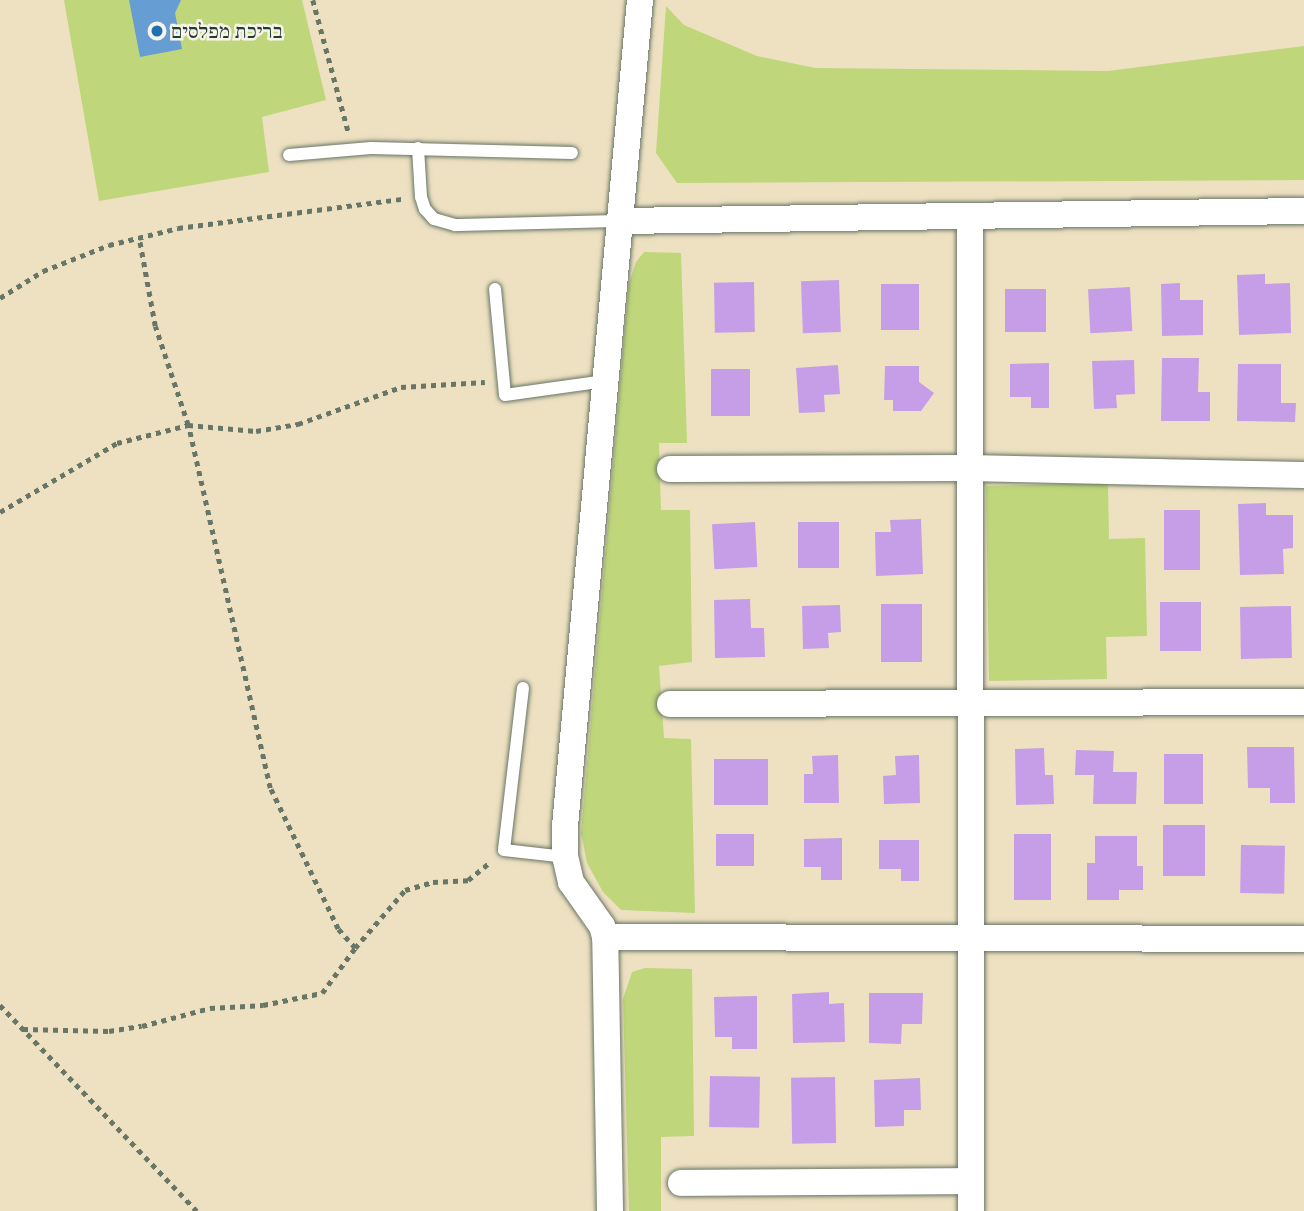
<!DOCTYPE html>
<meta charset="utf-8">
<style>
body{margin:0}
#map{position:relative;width:1304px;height:1211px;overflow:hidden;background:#eee1c2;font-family:"Gentium Book Plus","Frank Ruhl Libre",serif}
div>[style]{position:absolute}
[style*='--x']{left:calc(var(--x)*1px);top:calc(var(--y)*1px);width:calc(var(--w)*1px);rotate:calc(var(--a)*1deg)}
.green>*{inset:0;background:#bfd67a}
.water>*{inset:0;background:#669ed4}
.building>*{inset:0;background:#c69ee7;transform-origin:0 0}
.path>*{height:4.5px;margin-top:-2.25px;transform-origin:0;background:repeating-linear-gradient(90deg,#677666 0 5px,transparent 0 10px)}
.roads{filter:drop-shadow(0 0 2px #677666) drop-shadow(0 0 2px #677666)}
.lane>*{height:12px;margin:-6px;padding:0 6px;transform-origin:6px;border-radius:6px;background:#fff}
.street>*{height:26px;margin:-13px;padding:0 13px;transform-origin:13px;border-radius:13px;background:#fff}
.dots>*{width:19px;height:19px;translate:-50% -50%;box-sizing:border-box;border:4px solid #f7f3e8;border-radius:50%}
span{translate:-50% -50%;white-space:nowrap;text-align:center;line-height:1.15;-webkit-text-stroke:5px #f7f3e8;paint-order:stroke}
.poi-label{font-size:21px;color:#1f3d34}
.left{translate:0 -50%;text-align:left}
</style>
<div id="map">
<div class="green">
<div style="clip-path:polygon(64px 0,302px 0,326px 100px,262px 117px,269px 172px,99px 201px)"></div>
<div style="clip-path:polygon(666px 6px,684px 25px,757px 56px,815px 68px,1108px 71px,1304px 46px,1304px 180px,677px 183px,656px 153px)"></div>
<div style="clip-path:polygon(644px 252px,681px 253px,687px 443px,659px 443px,661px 510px,690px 510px,692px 662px,659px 666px,664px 738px,691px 739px,695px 913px,621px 910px,603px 892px,587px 863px,581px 833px,629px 283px,636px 262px)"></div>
<div style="clip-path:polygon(1108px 483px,1109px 539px,1145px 538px,1147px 636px,1106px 637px,1107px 679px,989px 681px,986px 486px)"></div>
<div style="clip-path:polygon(645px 968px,692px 969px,694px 1136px,661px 1137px,661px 1211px,629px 1211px,623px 999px,632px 972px)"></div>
</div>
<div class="water">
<div style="clip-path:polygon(129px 0,181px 0,175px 13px,182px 49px,140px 57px)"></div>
</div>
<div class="building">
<div style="clip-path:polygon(1265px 274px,1265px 284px,1290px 283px,1291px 333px,1239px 335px,1237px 275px)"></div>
<div style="left:839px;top:280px;width:52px;height:38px;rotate:88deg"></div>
<div style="left:754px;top:282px;width:50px;height:40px;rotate:89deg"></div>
<div style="clip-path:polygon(1180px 283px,1180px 300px,1203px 300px,1203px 335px,1162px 336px,1161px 284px)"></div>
<div style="left:881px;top:284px;width:38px;height:46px"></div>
<div style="left:1130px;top:287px;width:44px;height:42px;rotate:87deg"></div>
<div style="left:1046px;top:289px;width:43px;height:41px;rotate:90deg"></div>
<div style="clip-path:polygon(1162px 358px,1199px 358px,1198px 392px,1210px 392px,1210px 421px,1161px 421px)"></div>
<div style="clip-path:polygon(1134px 360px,1135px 394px,1116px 395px,1117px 408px,1094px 409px,1092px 361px)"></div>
<div style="clip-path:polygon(1049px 363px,1049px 408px,1031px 408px,1031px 397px,1010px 397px,1010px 364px)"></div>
<div style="clip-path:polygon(1238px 364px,1281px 364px,1281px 403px,1296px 403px,1295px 422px,1237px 421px)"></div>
<div style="clip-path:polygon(838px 365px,840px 394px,824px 395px,825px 412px,799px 413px,796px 368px)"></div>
<div style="clip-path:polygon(885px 366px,919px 366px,919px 382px,934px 393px,921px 411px,893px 411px,893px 400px,884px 400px)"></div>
<div style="left:711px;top:369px;width:39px;height:47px"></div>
<div style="clip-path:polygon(1266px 503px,1266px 515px,1293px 515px,1293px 548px,1283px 549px,1284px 574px,1240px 575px,1238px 504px)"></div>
<div style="left:1164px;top:510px;width:36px;height:60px"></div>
<div style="clip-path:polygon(921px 519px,923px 574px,876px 576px,875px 532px,891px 532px,890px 520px)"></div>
<div style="left:755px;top:522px;width:45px;height:43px;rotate:87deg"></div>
<div style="left:798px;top:522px;width:41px;height:46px"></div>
<div style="clip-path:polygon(750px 599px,751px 628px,764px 628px,765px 657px,715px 658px,714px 600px)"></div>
<div style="left:1201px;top:602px;width:49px;height:41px;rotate:90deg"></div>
<div style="left:881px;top:604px;width:41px;height:58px"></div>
<div style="clip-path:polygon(840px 605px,841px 632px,828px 633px,829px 648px,803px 649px,802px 606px)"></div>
<div style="left:1291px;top:606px;width:52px;height:51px;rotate:89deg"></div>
<div style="clip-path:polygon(1247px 747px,1294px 747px,1295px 803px,1270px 803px,1270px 788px,1248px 788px)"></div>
<div style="clip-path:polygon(1044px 748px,1045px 775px,1053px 775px,1054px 804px,1016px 805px,1015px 749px)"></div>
<div style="clip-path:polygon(1076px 750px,1114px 751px,1113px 772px,1137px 772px,1136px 804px,1093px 804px,1094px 775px,1075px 775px)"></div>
<div style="left:1164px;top:754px;width:39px;height:50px"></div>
<div style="clip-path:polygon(838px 755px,839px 803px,804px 803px,804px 774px,813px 774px,812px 756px)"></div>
<div style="clip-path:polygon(919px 755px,920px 803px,884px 804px,883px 776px,896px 775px,895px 756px)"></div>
<div style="left:714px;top:759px;width:54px;height:46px"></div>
<div style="left:1163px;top:825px;width:42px;height:51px"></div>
<div style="left:716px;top:834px;width:38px;height:32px"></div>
<div style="left:1014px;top:834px;width:37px;height:66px"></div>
<div style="clip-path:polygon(1095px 836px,1137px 836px,1137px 866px,1143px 866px,1143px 890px,1119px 890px,1119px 900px,1087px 900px,1087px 863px,1095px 863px)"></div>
<div style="clip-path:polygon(842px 838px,842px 880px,821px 880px,821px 867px,804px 867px,804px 839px)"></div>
<div style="clip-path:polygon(879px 840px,919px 840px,919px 881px,901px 881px,901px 869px,879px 869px)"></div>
<div style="left:1241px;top:845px;width:44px;height:48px;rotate:1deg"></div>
<div style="clip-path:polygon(829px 992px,829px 1004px,844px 1003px,845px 1042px,793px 1043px,792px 994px)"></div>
<div style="clip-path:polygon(869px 993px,923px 993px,922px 1024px,902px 1024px,901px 1044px,869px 1043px)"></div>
<div style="clip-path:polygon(757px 996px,757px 1049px,732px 1049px,732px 1037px,715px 1037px,714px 997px)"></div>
<div style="left:710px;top:1076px;width:50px;height:51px;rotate:1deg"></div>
<div style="left:835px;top:1077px;width:66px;height:44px;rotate:89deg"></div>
<div style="clip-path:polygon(920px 1078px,921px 1110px,904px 1110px,904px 1126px,875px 1127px,874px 1080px)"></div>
</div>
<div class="path">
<div style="--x:313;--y:0;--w:136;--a:75"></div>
<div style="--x:0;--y:298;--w:51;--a:-32.1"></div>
<div style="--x:43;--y:271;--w:71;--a:-21.5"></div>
<div style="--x:109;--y:245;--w:71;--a:-13.8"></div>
<div style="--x:178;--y:228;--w:226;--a:-7.4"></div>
<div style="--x:0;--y:512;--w:136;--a:-30.5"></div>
<div style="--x:117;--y:443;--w:73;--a:-14.2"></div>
<div style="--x:188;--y:425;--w:68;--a:5"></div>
<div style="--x:256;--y:431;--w:43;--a:-9.5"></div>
<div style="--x:298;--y:424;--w:109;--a:-19.8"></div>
<div style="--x:401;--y:387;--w:84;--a:-3.4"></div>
<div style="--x:355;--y:948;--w:77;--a:-49.2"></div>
<div style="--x:405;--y:890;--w:29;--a:-16"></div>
<div style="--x:433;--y:882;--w:35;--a:-3"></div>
<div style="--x:468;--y:880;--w:28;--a:-39"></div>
<div style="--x:0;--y:1005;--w:285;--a:46.3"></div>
<div style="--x:23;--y:1029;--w:86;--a:1.3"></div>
<div style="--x:109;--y:1031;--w:33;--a:-9"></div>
<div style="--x:142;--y:1026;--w:70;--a:-14.8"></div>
<div style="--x:210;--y:1008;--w:53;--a:-3.2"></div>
<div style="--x:263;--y:1005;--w:60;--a:-11.5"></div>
<div style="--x:322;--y:993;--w:56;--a:-53.7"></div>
<div style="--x:355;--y:948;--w:25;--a:-132"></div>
<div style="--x:338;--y:929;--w:157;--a:-115.7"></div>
<div style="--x:270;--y:788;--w:372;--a:-102.7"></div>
<div style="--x:188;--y:425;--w:104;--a:-108.4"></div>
<div style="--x:155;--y:326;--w:89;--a:-100.3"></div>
</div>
<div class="roads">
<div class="lane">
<div style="--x:418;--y:148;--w:49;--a:86.5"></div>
<div style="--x:421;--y:197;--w:13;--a:72"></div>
<div style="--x:425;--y:209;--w:13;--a:48"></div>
<div style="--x:434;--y:219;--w:22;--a:16"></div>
<div style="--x:455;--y:225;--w:165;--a:-1.4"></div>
<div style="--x:289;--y:155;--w:82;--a:-4.9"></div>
<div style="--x:371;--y:148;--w:201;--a:1.4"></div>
<div style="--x:495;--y:289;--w:106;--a:84.6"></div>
<div style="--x:505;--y:395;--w:101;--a:-8"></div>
<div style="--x:523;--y:688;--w:163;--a:96.7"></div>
<div style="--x:504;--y:850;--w:61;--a:6.5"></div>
</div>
<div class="street">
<div style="--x:970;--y:216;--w:995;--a:89.94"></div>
<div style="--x:620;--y:221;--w:684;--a:-0.84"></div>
<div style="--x:670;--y:469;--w:298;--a:-0.2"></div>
<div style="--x:968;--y:468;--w:336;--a:1.2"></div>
<div style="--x:670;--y:704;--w:634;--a:-0.18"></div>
<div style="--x:605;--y:937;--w:699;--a:0.16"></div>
<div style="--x:681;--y:1183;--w:290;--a:-0.4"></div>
<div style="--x:610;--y:1211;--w:274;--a:-91"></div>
<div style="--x:605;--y:937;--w:11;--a:-105"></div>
<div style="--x:602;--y:926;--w:54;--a:-125.2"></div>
<div style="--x:571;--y:882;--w:26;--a:-103"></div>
<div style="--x:565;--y:857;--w:31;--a:-90"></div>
<div style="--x:565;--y:826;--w:829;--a:-84.81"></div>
</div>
</div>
<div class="dots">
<div style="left:157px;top:31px;background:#1f6fb2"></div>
</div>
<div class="poi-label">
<span class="left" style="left:171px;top:31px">בריכת מפלסים</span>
</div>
</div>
